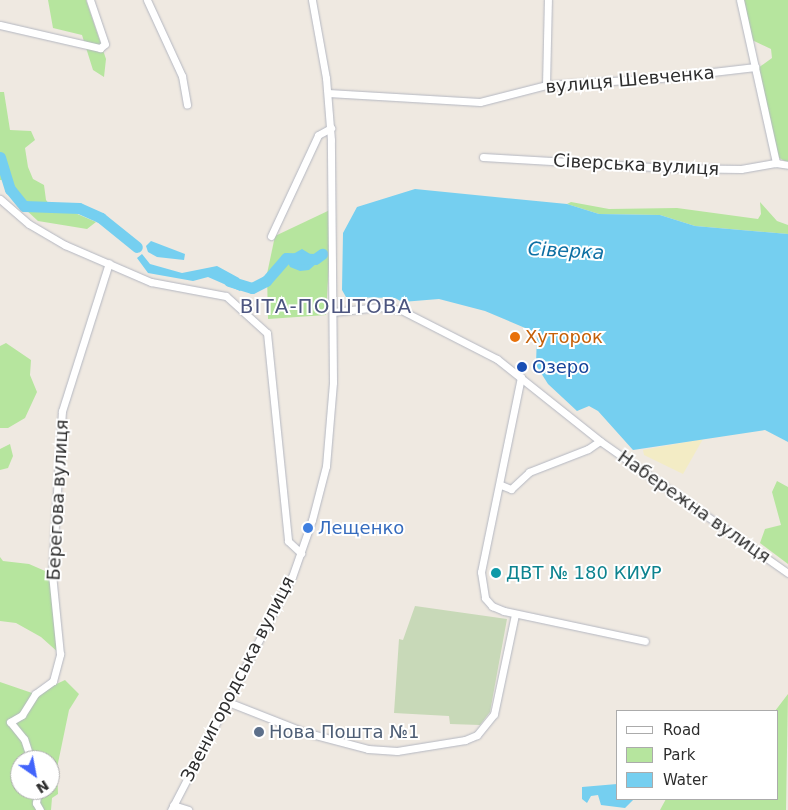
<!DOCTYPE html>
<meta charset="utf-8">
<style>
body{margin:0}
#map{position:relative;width:788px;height:810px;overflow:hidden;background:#efe9e1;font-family:"DejaVu Sans",sans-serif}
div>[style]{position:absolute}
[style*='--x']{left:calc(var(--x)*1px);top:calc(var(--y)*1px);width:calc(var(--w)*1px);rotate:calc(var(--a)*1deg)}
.green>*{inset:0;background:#b6e59e}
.sand>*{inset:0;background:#f3ecc5}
.cemetery>*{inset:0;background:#c8d9b8}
.water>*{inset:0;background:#75cff0}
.river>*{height:11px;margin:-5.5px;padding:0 5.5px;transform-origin:5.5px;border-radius:5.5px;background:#75cff0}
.roads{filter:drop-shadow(0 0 1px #b4b7c1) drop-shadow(0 0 1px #b4b7c1)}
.minor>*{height:7px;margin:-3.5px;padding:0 3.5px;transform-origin:3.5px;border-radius:3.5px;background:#fff}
.dots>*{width:14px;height:14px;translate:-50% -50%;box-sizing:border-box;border:2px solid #fff;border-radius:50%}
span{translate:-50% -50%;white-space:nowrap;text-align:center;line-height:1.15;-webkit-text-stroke:4px #fff;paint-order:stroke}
.street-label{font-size:18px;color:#2e2e2e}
.food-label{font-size:18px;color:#c56008}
.left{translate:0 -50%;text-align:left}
.transit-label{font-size:18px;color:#164399}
.shop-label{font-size:18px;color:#366cbe}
.culture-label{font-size:18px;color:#0d838f}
.service-label{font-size:18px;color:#4e5e75}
.water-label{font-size:19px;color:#0d6fa3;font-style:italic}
.quarter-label{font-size:20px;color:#4d5680;letter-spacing:1px}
.legend{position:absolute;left:616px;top:710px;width:162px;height:90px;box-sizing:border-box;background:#fff;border:1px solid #ababab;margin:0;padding:6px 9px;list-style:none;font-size:15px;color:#2e2e2e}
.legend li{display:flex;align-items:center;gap:10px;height:25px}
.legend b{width:25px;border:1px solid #ababab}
.north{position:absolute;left:10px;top:750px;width:50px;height:50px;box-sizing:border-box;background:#fff;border:1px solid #ababab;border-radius:50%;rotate:147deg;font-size:14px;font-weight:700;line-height:20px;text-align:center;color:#2e2e2e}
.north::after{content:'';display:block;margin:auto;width:18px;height:22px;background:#4264fb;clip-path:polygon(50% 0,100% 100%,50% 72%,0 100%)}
</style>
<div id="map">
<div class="green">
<div style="clip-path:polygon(48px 0,86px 0,106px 59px,104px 77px,93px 70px,82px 35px,53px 28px)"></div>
<div style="clip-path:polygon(744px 0,788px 0,788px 163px,774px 155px,758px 68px,772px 58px,771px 49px,752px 40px)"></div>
<div style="clip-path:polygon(0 92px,4px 92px,10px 130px,31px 131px,35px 140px,25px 148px,28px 167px,33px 179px,44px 185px,46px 200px,55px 211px,75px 213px,96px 222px,87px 229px,38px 221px,11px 196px,4px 180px,0 180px)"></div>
<div style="clip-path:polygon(571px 202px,609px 209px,677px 208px,758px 219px,761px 214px,760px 202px,777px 221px,788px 225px,788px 234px,695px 226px,660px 215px,599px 214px,567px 204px)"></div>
<div style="clip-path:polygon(332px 209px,326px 315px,268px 319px,267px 274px,275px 236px)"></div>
<div style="clip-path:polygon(6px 343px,31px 360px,30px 375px,37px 392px,25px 418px,8px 428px,0 428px,0 346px)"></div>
<div style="clip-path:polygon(10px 444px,13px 456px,8px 468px,0 470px,0 449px)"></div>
<div style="clip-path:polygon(777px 481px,788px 487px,788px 564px,760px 543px,765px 529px,781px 525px,772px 492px)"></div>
<div style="clip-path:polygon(0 557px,3px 561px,29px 564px,52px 574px,60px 654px,41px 637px,16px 623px,0 621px)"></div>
<div style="clip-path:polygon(evenodd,65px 680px,79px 694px,69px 710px,57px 768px,58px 794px,52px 798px,51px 810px,0 810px,0 682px,35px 694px,65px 680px,20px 760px,50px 760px,50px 790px,20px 790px,20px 760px)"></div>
<div style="clip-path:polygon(788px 694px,786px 810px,660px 810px,666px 799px,777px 799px,775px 711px)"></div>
</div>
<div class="sand">
<div style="clip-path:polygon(703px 439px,683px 474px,644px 455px,643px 450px)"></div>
</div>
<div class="cemetery">
<div style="clip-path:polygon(415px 606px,507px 619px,490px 712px,480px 725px,450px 724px,449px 716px,394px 713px,399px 639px,403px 640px)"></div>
</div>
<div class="water">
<div style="clip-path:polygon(415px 189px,567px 204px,599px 214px,660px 215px,695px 226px,788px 234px,788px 442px,765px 430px,633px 450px,598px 411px,589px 406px,577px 411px,548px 384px,536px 365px,537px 333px,485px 311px,439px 299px,402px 302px,395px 298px,346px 297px,342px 290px,343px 233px,357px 207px)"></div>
<div style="clip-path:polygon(151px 241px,185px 254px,184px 260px,157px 257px,148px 252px,146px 246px)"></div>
<div style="clip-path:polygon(302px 249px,315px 257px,317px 263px,309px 270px,300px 271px,290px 267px,286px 258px)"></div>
<div style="clip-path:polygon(142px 254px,150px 264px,182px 273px,217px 266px,239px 278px,243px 287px,240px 291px,208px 277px,193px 281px,148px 273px,137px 258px)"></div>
<div style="clip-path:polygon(617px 784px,617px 799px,634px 799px,625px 808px,601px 805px,598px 795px,591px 796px,587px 803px,582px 799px,582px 787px)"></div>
</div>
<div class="river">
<div style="--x:0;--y:157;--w:34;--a:73"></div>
<div style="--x:10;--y:189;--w:22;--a:51"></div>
<div style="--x:24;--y:206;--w:55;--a:2.1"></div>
<div style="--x:79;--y:208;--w:24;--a:24"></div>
<div style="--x:101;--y:218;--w:46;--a:38.9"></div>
<div style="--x:229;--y:281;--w:24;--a:17"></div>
<div style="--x:252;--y:288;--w:16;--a:-27"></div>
<div style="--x:266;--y:281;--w:30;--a:-49"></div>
<div style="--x:286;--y:258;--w:29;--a:2"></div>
<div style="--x:315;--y:259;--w:9;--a:-36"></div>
</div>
<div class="roads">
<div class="minor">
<div style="--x:147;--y:0;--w:84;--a:65.3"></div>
<div style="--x:182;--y:76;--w:29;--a:80"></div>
<div style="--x:740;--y:0;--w:167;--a:77.5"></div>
<div style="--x:0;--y:25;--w:103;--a:13"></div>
<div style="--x:100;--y:48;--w:6;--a:-39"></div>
<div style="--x:105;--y:44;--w:46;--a:-108.8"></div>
<div style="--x:546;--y:85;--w:85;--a:-88.7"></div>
<div style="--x:328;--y:93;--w:152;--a:3.4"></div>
<div style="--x:480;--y:102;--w:68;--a:-14.4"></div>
<div style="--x:546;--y:85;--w:115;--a:-3.5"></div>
<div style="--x:661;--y:78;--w:95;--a:-6.7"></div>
<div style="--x:483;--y:157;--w:183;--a:3.4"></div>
<div style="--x:666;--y:168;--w:75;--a:0.8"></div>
<div style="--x:741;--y:169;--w:36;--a:-10"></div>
<div style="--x:776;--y:163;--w:12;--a:9"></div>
<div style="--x:0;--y:199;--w:38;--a:41"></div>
<div style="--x:29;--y:224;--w:42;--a:30.3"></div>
<div style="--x:65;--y:245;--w:94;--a:23.3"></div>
<div style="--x:151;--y:282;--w:76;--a:10.6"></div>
<div style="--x:226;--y:296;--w:55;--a:42.1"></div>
<div style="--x:267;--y:333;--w:209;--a:84.2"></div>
<div style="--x:288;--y:541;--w:18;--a:43"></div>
<div style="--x:271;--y:236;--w:111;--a:-65"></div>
<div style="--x:318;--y:135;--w:15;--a:-28"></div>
<div style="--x:333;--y:312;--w:46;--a:-6.2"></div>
<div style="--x:379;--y:307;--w:22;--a:8"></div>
<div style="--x:401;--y:310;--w:108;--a:27"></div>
<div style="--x:497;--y:359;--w:132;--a:38.5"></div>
<div style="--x:600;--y:441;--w:230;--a:35.1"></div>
<div style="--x:521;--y:377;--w:199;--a:101.6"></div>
<div style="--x:481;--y:572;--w:26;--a:81"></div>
<div style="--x:485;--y:598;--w:11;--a:49"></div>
<div style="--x:492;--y:606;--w:13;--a:23"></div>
<div style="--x:504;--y:611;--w:144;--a:12"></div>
<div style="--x:501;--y:485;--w:11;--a:22"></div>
<div style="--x:511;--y:489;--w:25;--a:-43"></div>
<div style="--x:529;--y:472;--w:63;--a:-21.3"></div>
<div style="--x:588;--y:449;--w:14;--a:-34"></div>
<div style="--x:228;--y:702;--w:82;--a:21.5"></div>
<div style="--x:304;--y:732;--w:66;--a:14.9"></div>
<div style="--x:368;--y:749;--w:29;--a:4"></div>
<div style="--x:397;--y:751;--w:69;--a:-9.2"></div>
<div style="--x:465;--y:740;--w:13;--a:-23"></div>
<div style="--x:477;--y:735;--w:27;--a:-51"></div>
<div style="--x:494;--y:714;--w:102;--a:-78.1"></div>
<div style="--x:31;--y:760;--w:22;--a:-108"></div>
<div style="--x:24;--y:739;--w:22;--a:-129"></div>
<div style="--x:10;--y:722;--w:14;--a:-30"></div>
<div style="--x:22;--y:715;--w:25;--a:-58"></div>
<div style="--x:35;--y:694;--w:22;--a:-36"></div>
<div style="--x:53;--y:681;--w:28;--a:-75"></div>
<div style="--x:60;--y:654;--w:80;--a:-95.7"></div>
<div style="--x:52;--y:574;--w:163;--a:-86.5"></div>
<div style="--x:62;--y:411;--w:155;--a:-72.4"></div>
<div style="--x:38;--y:790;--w:13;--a:99"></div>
<div style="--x:36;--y:803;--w:8;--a:60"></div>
<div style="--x:173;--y:805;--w:16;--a:18"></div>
<div style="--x:171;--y:810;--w:263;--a:-62.6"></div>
<div style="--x:292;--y:577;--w:60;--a:-70.7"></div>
<div style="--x:312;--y:520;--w:56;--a:-75.5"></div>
<div style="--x:326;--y:466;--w:84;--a:-85.2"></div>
<div style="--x:333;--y:382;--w:242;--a:-90.5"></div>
<div style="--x:331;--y:140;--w:62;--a:-94.6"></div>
<div style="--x:326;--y:78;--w:79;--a:-100.2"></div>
</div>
</div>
<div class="dots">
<div style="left:515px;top:337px;background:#e8710a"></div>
<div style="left:522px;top:367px;background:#1a4fb4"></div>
<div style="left:308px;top:528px;background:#3f7fe0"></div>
<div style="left:496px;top:573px;background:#0f9aa8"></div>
<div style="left:259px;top:732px;background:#5c6f8a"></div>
</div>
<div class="street-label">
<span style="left:630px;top:80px;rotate:-5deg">вулиця Шевченка</span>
<span style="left:636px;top:165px;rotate:3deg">Сіверська вулиця</span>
<span style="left:58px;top:500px;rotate:-87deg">Берегова вулиця</span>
<span style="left:694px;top:507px;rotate:35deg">Набережна вулиця</span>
<span style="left:238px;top:679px;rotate:-63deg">Звенигородська вулиця</span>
</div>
<div class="food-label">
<span class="left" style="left:525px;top:337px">Хуторок</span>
</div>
<div class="transit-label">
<span class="left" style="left:532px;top:367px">Озеро</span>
</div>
<div class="shop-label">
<span class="left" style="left:318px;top:528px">Лещенко</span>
</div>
<div class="culture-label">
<span class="left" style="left:506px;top:573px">ДВТ № 180 КИУР</span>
</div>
<div class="service-label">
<span class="left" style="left:269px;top:732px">Нова Пошта №1</span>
</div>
<div class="water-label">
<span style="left:566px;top:251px;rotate:3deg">Сіверка</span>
</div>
<div class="quarter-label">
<span style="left:326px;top:306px">ВІТА-ПОШТОВА</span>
</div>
<ul class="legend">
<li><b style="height:6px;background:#fff"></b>Road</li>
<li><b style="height:14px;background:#b6e59e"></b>Park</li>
<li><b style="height:14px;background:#75cff0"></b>Water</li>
</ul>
<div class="north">N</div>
</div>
